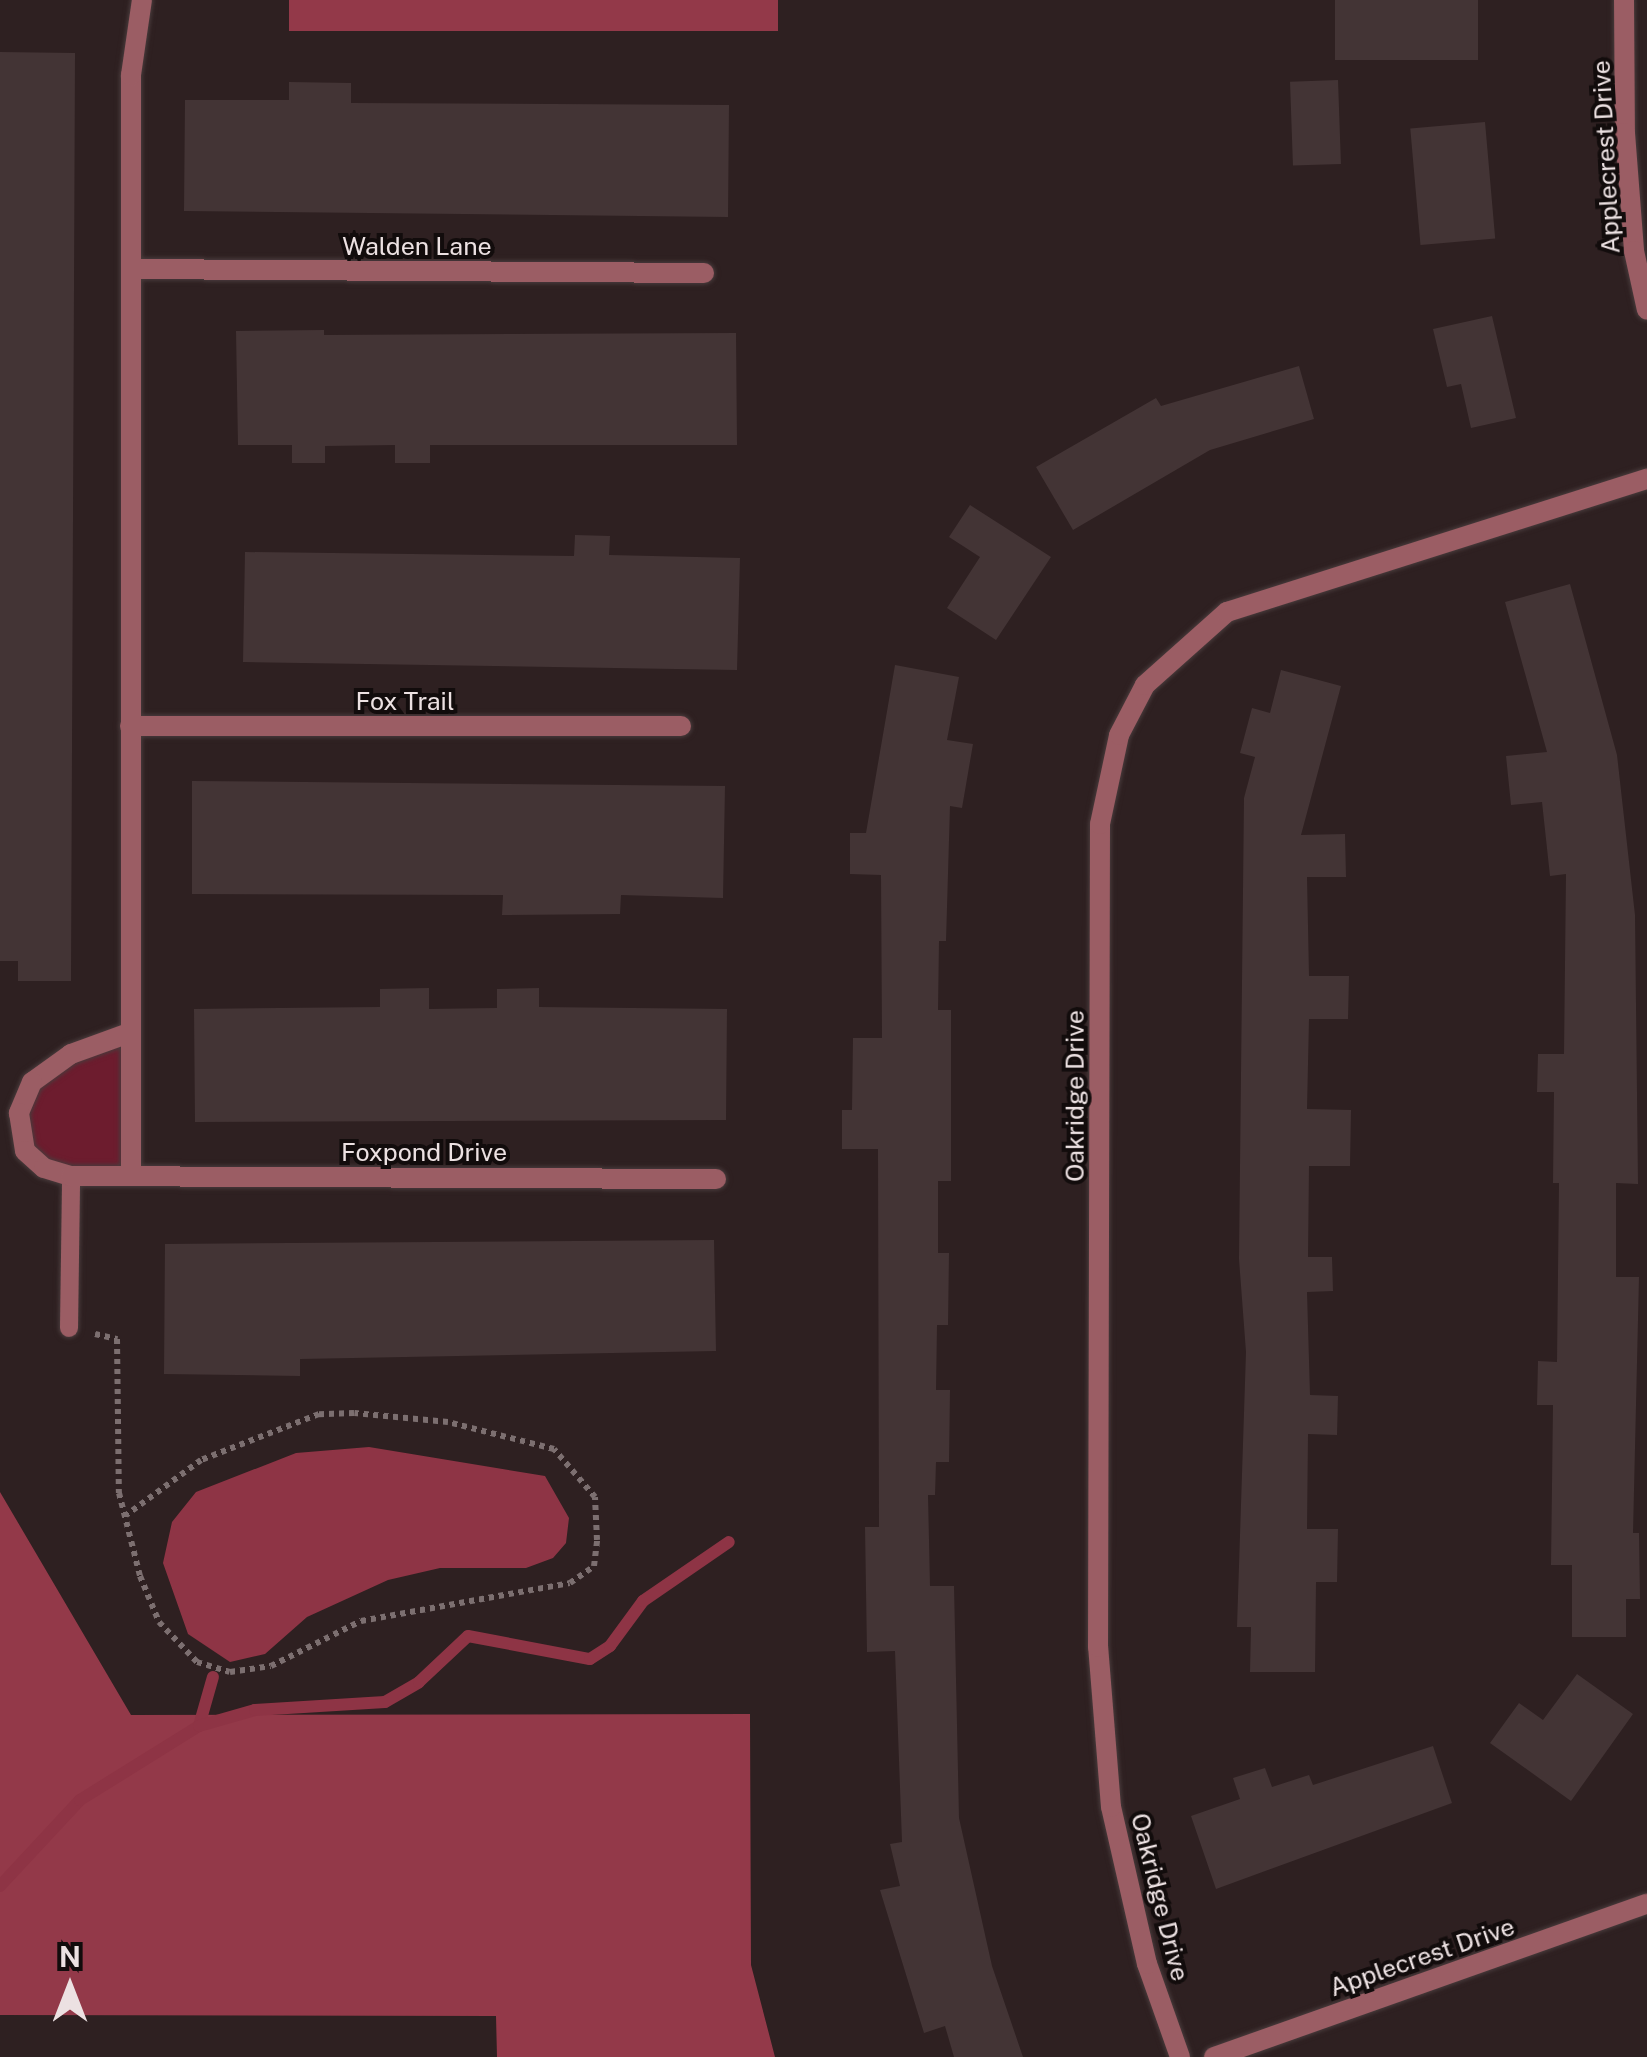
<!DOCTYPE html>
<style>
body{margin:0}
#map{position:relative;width:1647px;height:2057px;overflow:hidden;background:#2e2021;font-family:"Public Sans",sans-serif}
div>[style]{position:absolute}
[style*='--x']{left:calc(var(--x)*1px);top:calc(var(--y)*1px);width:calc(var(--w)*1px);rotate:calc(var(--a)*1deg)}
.green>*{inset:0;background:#6d1c2e}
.forest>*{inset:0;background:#933949;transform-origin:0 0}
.water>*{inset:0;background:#8e3445}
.stream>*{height:12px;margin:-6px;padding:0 6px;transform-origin:6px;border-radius:6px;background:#8e3445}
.building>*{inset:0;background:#433435;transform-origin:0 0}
.path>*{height:6px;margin-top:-3px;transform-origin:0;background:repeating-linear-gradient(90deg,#7c6f70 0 5px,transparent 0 10px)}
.roads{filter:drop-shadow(0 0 2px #493b3c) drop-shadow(0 0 2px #493b3c)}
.service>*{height:18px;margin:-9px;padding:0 9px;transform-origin:9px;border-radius:9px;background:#9b5d64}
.minor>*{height:20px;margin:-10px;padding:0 10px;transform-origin:10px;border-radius:10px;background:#9b5d64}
span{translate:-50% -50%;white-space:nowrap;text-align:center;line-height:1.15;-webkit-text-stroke:8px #120c0c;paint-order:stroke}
.street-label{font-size:25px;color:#ece1e2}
.north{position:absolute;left:20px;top:1937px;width:100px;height:100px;-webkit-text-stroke:8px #120c0c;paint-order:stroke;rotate:0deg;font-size:28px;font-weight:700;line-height:40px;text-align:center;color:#ece1e2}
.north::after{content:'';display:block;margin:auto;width:35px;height:45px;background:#ece1e2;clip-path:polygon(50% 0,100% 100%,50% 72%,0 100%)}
</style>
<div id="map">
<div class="green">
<div style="clip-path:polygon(129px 1033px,131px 1176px,71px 1176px,25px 1151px,32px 1082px)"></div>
</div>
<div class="forest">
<div style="left:289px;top:0;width:489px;height:31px"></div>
<div style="clip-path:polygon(0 1492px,131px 1715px,750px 1714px,751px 1965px,775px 2057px,497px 2057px,496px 2016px,0 2015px)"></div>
</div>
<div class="water">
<div style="clip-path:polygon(369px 1447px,545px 1476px,569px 1518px,566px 1543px,553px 1558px,526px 1568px,440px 1568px,388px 1580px,307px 1617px,265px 1654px,230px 1662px,188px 1634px,163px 1563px,172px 1522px,196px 1492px,296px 1453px)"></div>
</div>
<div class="stream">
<div style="--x:199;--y:1726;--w:51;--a:-74.1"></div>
<div style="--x:0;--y:1886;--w:117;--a:-47.1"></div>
<div style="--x:80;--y:1800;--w:140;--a:-31.9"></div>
<div style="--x:199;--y:1726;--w:58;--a:-15.9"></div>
<div style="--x:255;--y:1710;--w:130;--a:-3.5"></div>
<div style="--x:385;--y:1702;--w:39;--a:-30"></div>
<div style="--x:419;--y:1682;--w:67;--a:-43.2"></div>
<div style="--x:468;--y:1636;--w:124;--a:10.7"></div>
<div style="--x:590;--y:1659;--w:24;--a:-33"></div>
<div style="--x:610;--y:1646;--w:56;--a:-53.7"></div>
<div style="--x:643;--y:1601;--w:104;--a:-34.5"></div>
</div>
<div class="building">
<div style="left:1335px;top:0;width:143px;height:60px"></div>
<div style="clip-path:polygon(0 52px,75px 53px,71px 981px,18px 981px,18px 961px,0 961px)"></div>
<div style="left:1338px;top:80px;width:84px;height:48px;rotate:88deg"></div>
<div style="clip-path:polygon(289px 82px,351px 83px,351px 103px,729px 105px,728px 217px,184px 211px,185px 100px,289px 100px)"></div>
<div style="left:1485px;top:122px;width:117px;height:75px;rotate:85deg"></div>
<div style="clip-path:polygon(1492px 316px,1516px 418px,1471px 428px,1461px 384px,1447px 387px,1433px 329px)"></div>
<div style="clip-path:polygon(324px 330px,324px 335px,736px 333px,737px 445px,430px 445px,430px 463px,395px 463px,395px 445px,325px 446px,325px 463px,292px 463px,292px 445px,238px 445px,236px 331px)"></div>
<div style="clip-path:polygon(1299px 366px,1314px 419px,1210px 450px,1073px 530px,1036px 467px,1156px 398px,1161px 406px)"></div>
<div style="clip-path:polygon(970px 505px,1051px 557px,996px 640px,947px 608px,980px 557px,949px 537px)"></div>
<div style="clip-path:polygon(575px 535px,610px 536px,609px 555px,740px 558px,737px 670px,243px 662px,245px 552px,574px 556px)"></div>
<div style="clip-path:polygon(1570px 584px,1617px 755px,1635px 915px,1638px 1184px,1616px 1183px,1616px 1277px,1639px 1277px,1633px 1533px,1639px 1533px,1640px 1599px,1626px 1599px,1626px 1637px,1572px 1637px,1572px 1565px,1551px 1565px,1553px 1405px,1537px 1405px,1538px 1361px,1557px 1362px,1559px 1183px,1553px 1183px,1554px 1092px,1537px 1092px,1538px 1054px,1564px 1054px,1566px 874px,1550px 876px,1542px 802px,1511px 805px,1506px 756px,1547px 752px,1505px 602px)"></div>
<div style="clip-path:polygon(895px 665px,959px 677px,947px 740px,973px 744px,962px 808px,950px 806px,946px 941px,939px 941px,938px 1010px,951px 1010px,951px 1181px,938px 1181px,938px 1253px,949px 1253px,948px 1325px,937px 1325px,936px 1390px,950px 1390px,949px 1462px,936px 1462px,935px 1495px,928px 1495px,930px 1586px,954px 1586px,959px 1818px,992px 1966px,1023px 2057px,954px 2057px,945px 2026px,924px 2033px,880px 1890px,900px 1886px,890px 1844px,902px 1842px,895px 1651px,867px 1652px,865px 1527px,879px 1527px,878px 1149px,842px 1149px,842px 1110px,852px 1110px,853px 1038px,882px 1038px,881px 875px,850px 874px,850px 833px,866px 833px)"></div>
<div style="clip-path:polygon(1281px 670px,1341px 686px,1301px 835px,1345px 834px,1346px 877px,1307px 877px,1309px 976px,1349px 976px,1348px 1019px,1309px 1019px,1307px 1109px,1351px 1110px,1350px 1166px,1309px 1166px,1308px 1257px,1332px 1257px,1333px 1291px,1307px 1292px,1310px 1395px,1338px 1396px,1337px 1435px,1308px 1434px,1307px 1529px,1338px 1529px,1337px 1582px,1316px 1582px,1315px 1672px,1250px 1672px,1251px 1627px,1237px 1627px,1246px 1352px,1239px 1259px,1244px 798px,1255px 757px,1240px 753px,1252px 708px,1270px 713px)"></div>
<div style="clip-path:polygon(192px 781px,725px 786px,723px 898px,621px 895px,620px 914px,502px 915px,503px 895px,192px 894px)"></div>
<div style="clip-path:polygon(429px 988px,429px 1009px,497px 1008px,497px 989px,539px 988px,539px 1007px,727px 1009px,726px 1120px,195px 1122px,194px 1009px,380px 1007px,380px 989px)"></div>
<div style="clip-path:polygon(714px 1240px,716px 1351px,300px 1359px,300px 1376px,164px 1374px,165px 1244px)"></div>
<div style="clip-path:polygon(1577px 1674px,1633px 1714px,1571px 1801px,1490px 1743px,1519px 1703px,1543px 1720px)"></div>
<div style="clip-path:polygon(1433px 1746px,1452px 1803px,1216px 1889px,1191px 1816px,1240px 1799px,1233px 1778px,1265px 1768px,1272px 1787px,1309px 1775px,1313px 1785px)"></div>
</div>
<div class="path">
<div style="--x:95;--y:1334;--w:23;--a:13"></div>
<div style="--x:117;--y:1339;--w:154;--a:89.3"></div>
<div style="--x:119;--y:1493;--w:86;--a:75.8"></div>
<div style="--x:140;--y:1576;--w:50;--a:67.6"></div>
<div style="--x:159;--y:1622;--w:55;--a:46.5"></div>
<div style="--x:197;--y:1662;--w:34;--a:17"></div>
<div style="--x:230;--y:1672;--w:41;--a:-8.3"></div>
<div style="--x:271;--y:1666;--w:101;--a:-26.6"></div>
<div style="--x:361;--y:1621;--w:212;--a:-10.3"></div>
<div style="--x:570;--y:1583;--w:29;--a:-35"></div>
<div style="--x:594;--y:1566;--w:26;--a:-83"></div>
<div style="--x:597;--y:1540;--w:43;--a:-92.7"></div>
<div style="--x:595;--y:1497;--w:63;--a:-130.5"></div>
<div style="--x:554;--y:1449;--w:109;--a:-165.7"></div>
<div style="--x:448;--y:1422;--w:94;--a:-174.5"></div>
<div style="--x:354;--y:1413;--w:35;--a:178"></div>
<div style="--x:319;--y:1414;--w:127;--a:158.7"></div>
<div style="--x:201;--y:1460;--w:93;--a:143.7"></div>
</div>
<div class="roads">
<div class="service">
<div style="--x:69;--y:1328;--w:152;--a:-89.2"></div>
</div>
<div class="minor">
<div style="--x:1624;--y:0;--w:133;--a:89.6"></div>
<div style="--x:1625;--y:133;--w:118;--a:85.6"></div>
<div style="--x:1634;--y:251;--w:60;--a:77.6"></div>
<div style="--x:131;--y:269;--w:573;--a:0.4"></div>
<div style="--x:130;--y:726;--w:551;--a:0"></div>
<div style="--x:129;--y:1033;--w:62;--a:160.1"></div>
<div style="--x:71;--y:1054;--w:48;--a:144.3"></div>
<div style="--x:32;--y:1082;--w:34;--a:113"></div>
<div style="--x:19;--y:1113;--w:38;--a:81"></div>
<div style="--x:25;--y:1151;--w:25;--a:42"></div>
<div style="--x:44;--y:1168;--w:28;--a:17"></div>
<div style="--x:71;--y:1176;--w:645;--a:0.27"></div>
<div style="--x:131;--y:1176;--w:1101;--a:-90"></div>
<div style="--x:131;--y:75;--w:76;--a:-81.7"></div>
<div style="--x:1180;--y:2057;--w:99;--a:-109.5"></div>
<div style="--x:1147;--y:1964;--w:161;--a:-102.9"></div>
<div style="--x:1111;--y:1807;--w:161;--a:-94.6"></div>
<div style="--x:1098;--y:1647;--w:823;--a:-89.86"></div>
<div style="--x:1100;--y:824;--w:91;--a:-77.9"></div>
<div style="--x:1119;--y:735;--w:56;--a:-62.5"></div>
<div style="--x:1145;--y:685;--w:110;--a:-41.7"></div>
<div style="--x:1227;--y:612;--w:441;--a:-17.6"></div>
<div style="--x:1214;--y:2057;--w:459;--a:-19.5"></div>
</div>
</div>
<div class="street-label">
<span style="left:1606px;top:157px;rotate:-93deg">Applecrest Drive</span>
<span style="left:417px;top:246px">Walden Lane</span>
<span style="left:405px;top:701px">Fox Trail</span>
<span style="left:1075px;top:1096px;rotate:-90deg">Oakridge Drive</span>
<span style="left:424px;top:1152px">Foxpond Drive</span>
<span style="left:1160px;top:1897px;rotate:76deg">Oakridge Drive</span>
<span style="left:1422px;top:1957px;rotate:-19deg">Applecrest Drive</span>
</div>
<div class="north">N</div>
</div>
